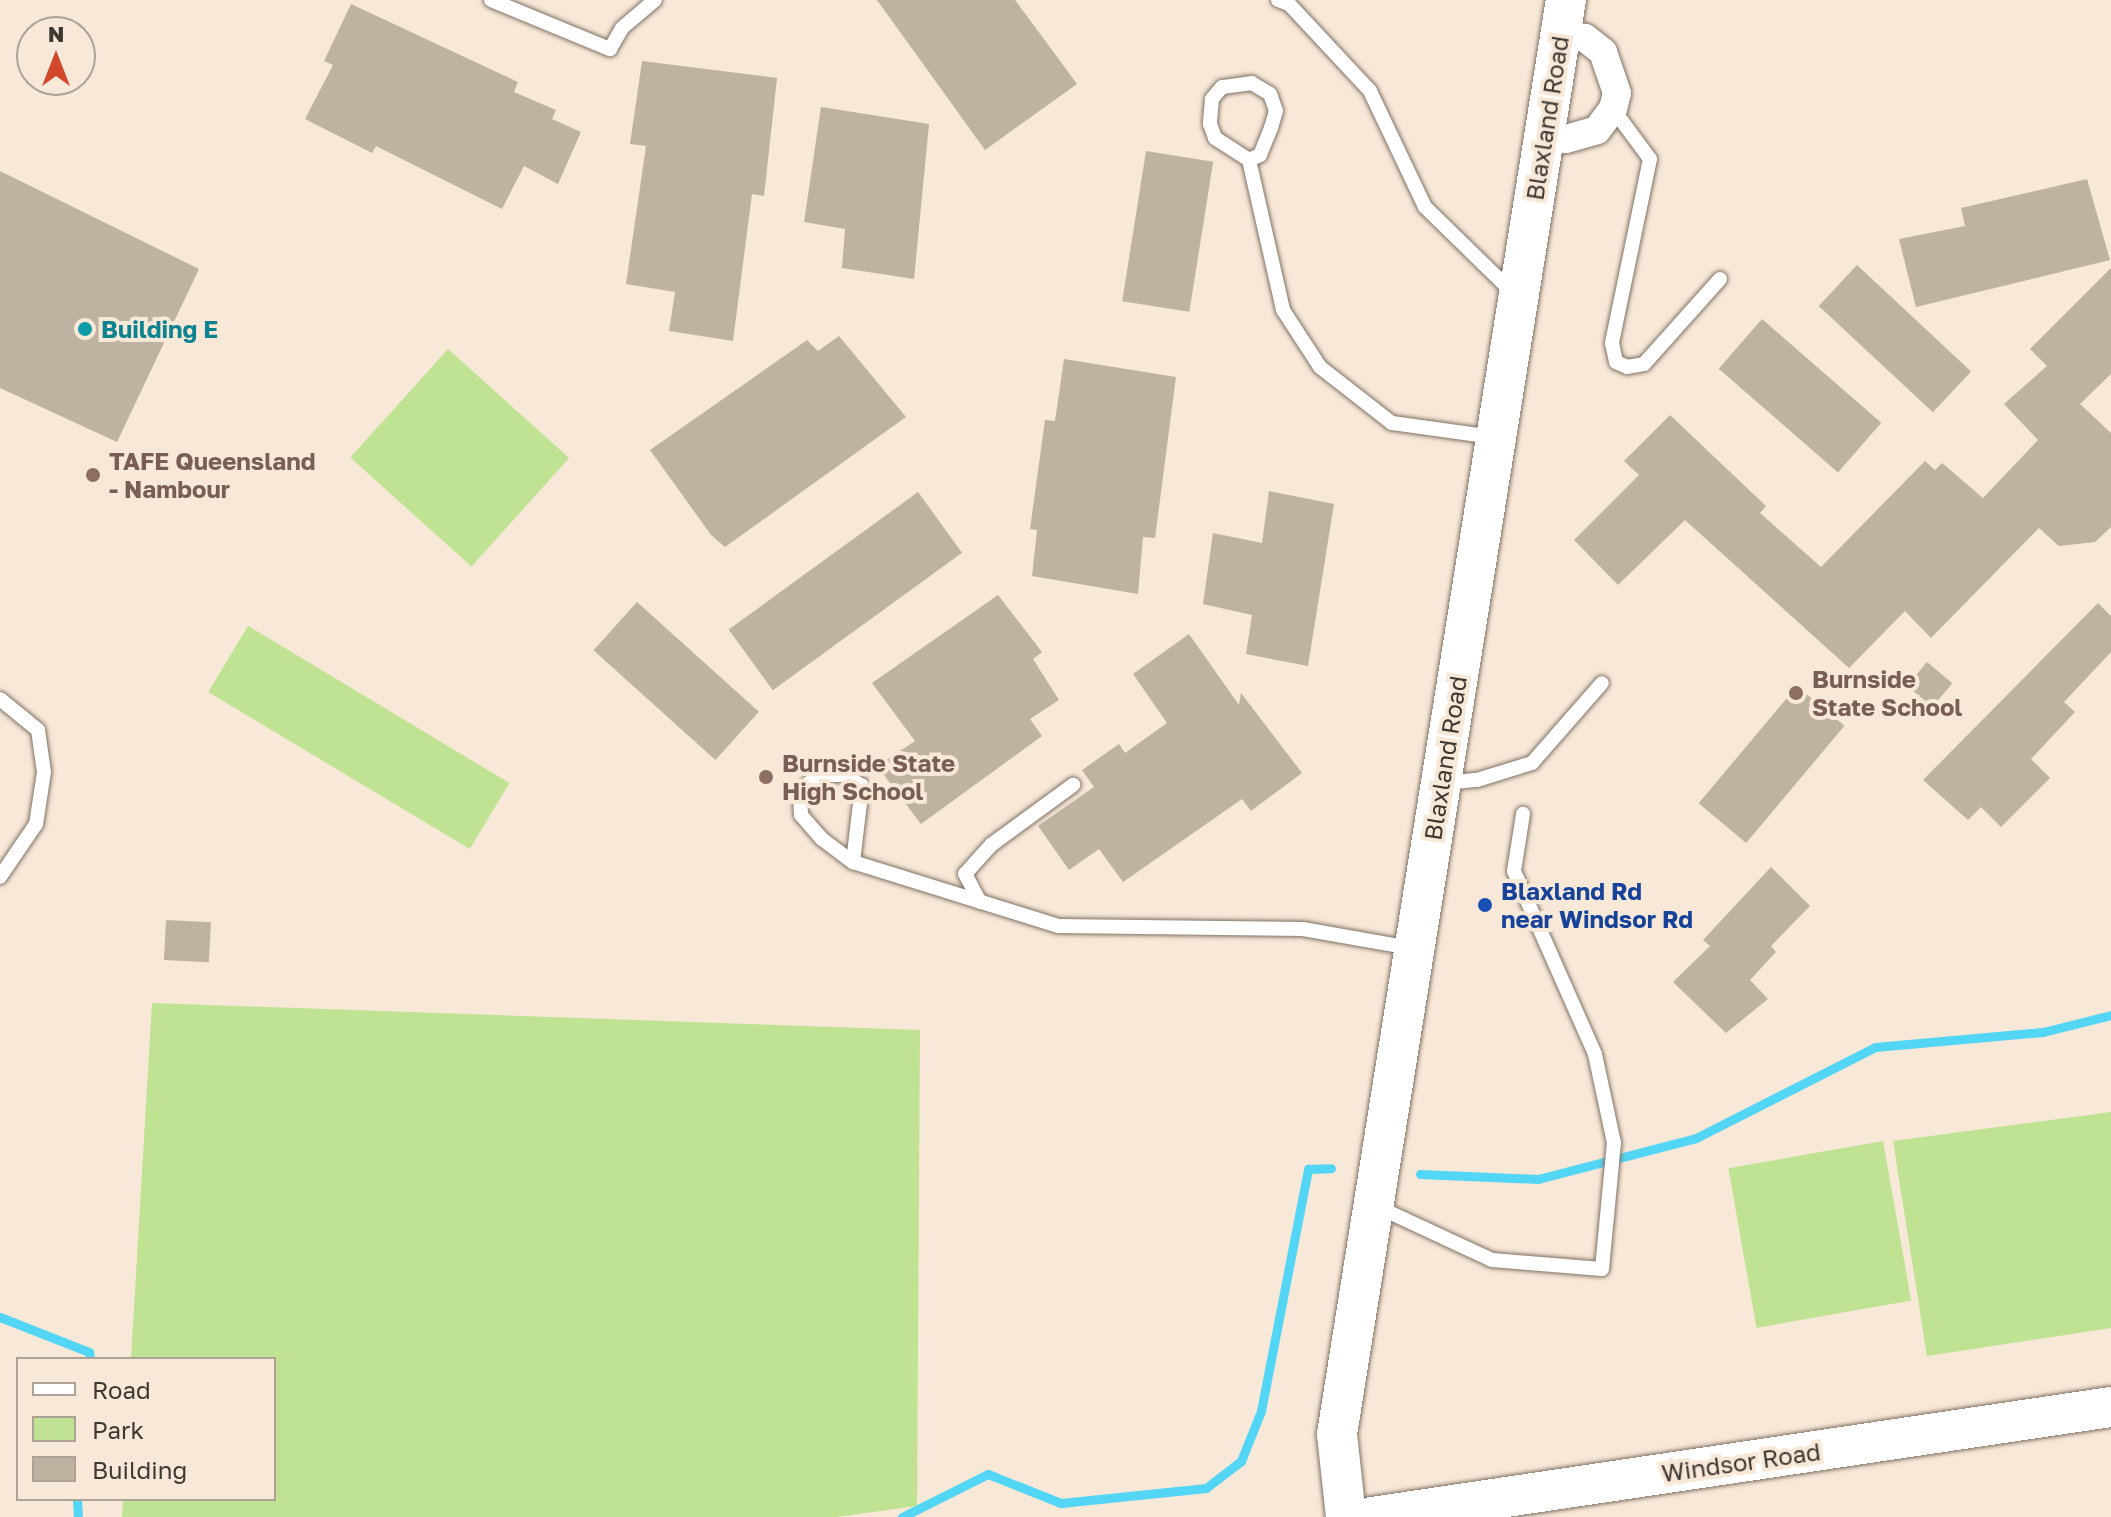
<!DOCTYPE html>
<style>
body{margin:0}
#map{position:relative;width:2111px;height:1517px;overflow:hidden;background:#f7e8d8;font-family:"Golos Text",sans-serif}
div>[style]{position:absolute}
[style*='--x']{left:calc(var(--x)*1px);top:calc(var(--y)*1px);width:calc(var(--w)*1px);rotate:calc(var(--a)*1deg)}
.green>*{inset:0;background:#c0e293;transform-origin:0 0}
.stream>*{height:9px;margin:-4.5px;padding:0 4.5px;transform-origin:4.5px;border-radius:4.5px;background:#53d5f5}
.building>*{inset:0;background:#beb2a1;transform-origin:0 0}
.roads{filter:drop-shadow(0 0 2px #807264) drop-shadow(0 0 2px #807264)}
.lane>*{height:14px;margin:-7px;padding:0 7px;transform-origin:7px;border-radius:7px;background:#fff}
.street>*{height:28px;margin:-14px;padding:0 14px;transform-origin:14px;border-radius:14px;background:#fff}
.secondary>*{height:40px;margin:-20px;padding:0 20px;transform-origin:20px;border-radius:20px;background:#fff}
.dots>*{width:22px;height:22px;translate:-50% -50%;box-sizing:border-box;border:4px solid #f7e8d8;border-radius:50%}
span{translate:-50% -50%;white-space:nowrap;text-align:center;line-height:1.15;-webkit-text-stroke:8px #f7e8d8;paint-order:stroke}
.street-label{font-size:24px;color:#3e3832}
.culture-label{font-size:24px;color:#0d838f;font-weight:700}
.left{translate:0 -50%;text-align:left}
.education-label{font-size:24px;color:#785e54;font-weight:700}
.transit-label{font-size:24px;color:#164399;font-weight:700}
.legend{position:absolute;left:16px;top:1357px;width:260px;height:144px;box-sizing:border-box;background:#f7e8d8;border:2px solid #ada296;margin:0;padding:10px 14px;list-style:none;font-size:24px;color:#3e3832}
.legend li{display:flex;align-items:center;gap:16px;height:40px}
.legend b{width:40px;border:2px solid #ada296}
.north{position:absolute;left:16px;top:16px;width:80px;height:80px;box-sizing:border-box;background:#f7e8d8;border:2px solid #ada296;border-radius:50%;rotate:0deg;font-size:22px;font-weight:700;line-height:32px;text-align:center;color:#3e3832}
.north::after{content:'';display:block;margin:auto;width:28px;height:36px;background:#d3482c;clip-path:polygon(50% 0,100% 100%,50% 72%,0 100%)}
</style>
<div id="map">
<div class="green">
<div style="left:448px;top:349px;width:163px;height:146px;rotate:42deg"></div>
<div style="left:248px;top:626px;width:305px;height:77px;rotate:31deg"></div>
<div style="clip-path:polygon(152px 1003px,920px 1030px,917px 1506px,836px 1517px,122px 1517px,123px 1499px,274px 1499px,274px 1359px,131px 1359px)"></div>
<div style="clip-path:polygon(2111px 1112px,2111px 1328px,1927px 1356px,1893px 1141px)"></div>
<div style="left:1883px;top:1141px;width:162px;height:157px;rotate:80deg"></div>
</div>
<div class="stream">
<div style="--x:1420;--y:1174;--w:118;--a:2.4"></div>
<div style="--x:1538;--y:1179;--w:163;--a:-14.5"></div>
<div style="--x:1696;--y:1138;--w:201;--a:-26.9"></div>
<div style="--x:1875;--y:1047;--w:169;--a:-5.1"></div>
<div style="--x:2043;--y:1032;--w:70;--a:-14"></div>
<div style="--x:0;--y:1317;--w:96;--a:21.5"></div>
<div style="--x:89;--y:1352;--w:7;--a:82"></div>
<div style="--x:77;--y:1499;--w:18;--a:87"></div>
<div style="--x:902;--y:1517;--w:96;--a:-26.6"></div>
<div style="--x:988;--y:1474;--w:79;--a:21.7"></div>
<div style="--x:1061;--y:1503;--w:146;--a:-5.9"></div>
<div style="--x:1206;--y:1488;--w:44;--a:-37.6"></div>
<div style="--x:1241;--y:1461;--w:54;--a:-68.2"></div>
<div style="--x:1261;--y:1411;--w:247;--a:-79"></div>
<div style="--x:1308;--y:1169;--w:23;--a:-2"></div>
</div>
<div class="building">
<div style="clip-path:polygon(877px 0,1015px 0,1077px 84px,985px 150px)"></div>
<div style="clip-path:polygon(351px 4px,518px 82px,514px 92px,556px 110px,552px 119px,581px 132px,558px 184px,524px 166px,502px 209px,376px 146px,372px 153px,305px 119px,333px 65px,324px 61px)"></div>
<div style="clip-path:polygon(642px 61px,777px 78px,764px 196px,752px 194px,733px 341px,669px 331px,675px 292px,626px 284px,646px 146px,630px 144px)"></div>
<div style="clip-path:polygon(821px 107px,929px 124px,914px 279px,842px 268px,845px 229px,804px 222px)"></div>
<div style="left:1146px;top:151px;width:68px;height:152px;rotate:9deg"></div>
<div style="clip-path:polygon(0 171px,199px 269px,117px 442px,0 388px)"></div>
<div style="clip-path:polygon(2087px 179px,2110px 260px,1916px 307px,1899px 239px,1965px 226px,1961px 208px)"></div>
<div style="left:1857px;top:265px;width:156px;height:56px;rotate:43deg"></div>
<div style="clip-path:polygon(2111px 268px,2111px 374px,2080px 404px,2111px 433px,2111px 527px,2095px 542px,2059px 546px,2039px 528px,1931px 638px,1905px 611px,1849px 668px,1685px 520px,1618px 585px,1574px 540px,1639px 475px,1624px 461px,1670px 415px,1766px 506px,1760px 513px,1821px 567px,1925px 461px,1935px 470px,1942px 463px,1983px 498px,2038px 440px,2004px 404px,2047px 366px,2030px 349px)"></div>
<div style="left:1762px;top:319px;width:158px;height:66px;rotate:41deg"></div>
<div style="clip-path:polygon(839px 336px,906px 417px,725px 547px,711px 535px,650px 450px,807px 340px,818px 351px)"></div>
<div style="clip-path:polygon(1064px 359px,1176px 377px,1155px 538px,1143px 537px,1138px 594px,1032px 576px,1037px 530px,1030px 529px,1045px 420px,1055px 421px)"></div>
<div style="clip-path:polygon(1269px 491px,1334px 504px,1308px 666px,1246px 654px,1252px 615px,1203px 604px,1213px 533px,1262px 543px)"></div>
<div style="left:918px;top:492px;width:75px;height:234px;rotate:54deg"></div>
<div style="clip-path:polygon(998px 595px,1042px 652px,1033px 659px,1059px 700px,1030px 719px,1042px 736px,921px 824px,877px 766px,915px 741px,872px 683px)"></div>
<div style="left:637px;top:602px;width:164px;height:65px;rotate:42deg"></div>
<div style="clip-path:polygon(2098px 603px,2111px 616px,2111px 652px,2064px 702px,2075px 712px,2031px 759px,2050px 778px,2001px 827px,1981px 807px,1968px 820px,1923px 780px)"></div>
<div style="clip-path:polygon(1189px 634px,1239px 705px,1241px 693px,1302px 773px,1251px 811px,1242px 799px,1123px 882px,1099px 849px,1069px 870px,1038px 826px,1094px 787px,1082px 770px,1119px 744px,1125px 753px,1167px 723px,1133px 674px)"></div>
<div style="left:1927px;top:662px;width:33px;height:31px;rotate:40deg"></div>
<div style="left:1797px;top:686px;width:62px;height:153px;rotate:40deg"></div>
<div style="clip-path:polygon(1771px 867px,1810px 906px,1771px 946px,1776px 952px,1750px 980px,1768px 999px,1726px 1033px,1673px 982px,1710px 946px,1703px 940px)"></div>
<div style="left:166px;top:920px;width:45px;height:40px;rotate:3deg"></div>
</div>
<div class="roads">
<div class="lane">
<div style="--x:491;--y:0;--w:129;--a:22.4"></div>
<div style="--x:610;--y:49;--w:24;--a:-60"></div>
<div style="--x:622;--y:28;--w:43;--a:-40.3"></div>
<div style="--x:1278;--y:0;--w:12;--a:20"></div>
<div style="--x:1289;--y:4;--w:119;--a:47"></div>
<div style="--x:1370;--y:91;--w:128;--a:64.6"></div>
<div style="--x:1425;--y:207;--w:122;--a:44.3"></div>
<div style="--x:1613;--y:109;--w:62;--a:53.5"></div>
<div style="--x:1650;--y:159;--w:188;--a:101.7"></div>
<div style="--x:1612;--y:343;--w:19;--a:78"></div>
<div style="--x:1616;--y:362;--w:12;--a:24"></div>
<div style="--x:1627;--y:367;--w:17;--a:-10"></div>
<div style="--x:1644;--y:364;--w:114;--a:-48.2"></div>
<div style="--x:1249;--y:160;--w:12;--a:-24"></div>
<div style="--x:1260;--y:155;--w:29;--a:-68"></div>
<div style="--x:1271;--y:128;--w:18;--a:-74"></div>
<div style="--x:1276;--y:111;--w:18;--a:-109"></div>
<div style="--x:1270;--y:94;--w:21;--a:-149"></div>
<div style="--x:1252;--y:83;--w:30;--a:172"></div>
<div style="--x:1222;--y:87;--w:16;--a:130"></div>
<div style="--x:1212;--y:99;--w:25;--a:95"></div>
<div style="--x:1210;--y:124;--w:15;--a:70"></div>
<div style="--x:1215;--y:138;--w:40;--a:32.9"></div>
<div style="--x:1249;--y:160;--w:154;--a:77.2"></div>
<div style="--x:1283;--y:310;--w:68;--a:57"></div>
<div style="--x:1320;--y:367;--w:91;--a:37.9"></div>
<div style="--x:1392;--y:423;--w:102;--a:7.9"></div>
<div style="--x:0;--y:699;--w:49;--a:39.2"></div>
<div style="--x:38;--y:730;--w:42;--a:81.9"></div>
<div style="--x:44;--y:772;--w:53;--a:98.7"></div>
<div style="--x:36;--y:824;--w:64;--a:124.2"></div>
<div style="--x:1446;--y:783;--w:31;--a:-6"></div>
<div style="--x:1477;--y:780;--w:58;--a:-17.2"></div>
<div style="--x:1532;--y:763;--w:106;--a:-48.8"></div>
<div style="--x:853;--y:862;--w:77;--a:-83.2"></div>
<div style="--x:862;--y:786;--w:20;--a:-147"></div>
<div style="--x:845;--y:775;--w:17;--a:180"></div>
<div style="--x:828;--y:775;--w:21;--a:157"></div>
<div style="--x:809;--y:783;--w:18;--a:119"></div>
<div style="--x:800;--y:799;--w:16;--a:86"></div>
<div style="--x:801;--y:815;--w:32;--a:49"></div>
<div style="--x:822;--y:839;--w:39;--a:37"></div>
<div style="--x:853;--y:862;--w:216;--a:17.3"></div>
<div style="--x:1059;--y:926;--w:244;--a:0.7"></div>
<div style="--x:1303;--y:929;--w:110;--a:10"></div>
<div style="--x:980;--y:902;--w:32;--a:-118"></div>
<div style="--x:965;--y:874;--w:39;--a:-48"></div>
<div style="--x:991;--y:845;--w:102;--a:-36.2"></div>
<div style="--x:1378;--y:1207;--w:126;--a:24.9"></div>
<div style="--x:1492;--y:1260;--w:110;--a:4.7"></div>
<div style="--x:1602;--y:1269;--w:127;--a:-84.6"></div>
<div style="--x:1614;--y:1143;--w:91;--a:-102.1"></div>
<div style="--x:1595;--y:1054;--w:200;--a:-113.9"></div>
<div style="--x:1514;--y:871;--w:58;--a:-81"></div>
</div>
<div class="street">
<div style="--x:1543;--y:136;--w:23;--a:7"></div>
<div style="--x:1566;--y:139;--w:32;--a:-16"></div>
<div style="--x:1597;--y:130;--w:26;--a:-53"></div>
<div style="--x:1613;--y:109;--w:16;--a:-76"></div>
<div style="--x:1617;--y:93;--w:43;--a:-108.9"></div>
<div style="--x:1603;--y:52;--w:23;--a:-142"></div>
<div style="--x:1585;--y:38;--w:25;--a:-171"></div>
</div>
<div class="secondary">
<div style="--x:1346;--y:1517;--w:83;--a:-96.2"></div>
<div style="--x:1337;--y:1434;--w:1452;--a:-80.93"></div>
<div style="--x:1372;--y:1517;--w:747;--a:-8.47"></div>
</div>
</div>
<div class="dots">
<div style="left:85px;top:329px;background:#0f9aa8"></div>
<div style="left:93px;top:475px;background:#8d6e63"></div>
<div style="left:1796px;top:693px;background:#8d6e63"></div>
<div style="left:766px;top:777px;background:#8d6e63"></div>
<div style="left:1485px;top:905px;background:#1a4fb4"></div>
</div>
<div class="street-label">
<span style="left:1547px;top:118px;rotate:-81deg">Blaxland Road</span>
<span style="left:1445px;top:758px;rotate:-81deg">Blaxland Road</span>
<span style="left:1741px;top:1462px;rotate:-8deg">Windsor Road</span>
</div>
<div class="culture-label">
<span class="left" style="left:101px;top:329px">Building E</span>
</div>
<div class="education-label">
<span class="left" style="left:109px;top:475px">TAFE Queensland<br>- Nambour</span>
<span class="left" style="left:1812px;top:693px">Burnside<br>State School</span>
<span class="left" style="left:782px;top:777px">Burnside State<br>High School</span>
</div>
<div class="transit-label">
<span class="left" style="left:1501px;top:905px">Blaxland Rd<br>near Windsor Rd</span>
</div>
<ul class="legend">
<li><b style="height:10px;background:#fff"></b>Road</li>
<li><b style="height:22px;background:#c0e293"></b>Park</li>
<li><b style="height:22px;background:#beb2a1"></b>Building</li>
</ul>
<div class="north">N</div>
</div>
